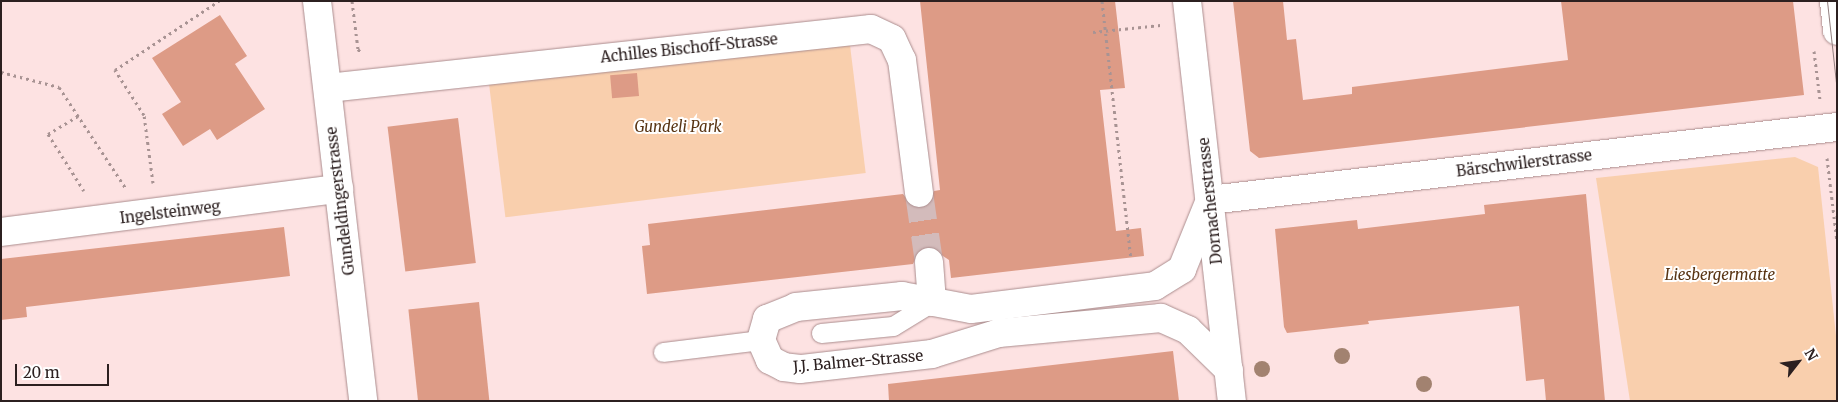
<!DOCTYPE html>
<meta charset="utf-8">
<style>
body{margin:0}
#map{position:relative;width:1838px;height:402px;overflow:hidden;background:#fde2e2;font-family:Merriweather,serif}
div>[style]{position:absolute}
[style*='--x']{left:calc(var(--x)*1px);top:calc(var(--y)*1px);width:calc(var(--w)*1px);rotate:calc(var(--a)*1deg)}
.green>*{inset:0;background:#f9cfad;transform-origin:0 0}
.building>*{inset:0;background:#dd9b86;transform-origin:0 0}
.street-tunnel>*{height:28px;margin-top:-14px;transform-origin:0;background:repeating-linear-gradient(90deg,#d3bbbb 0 28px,transparent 0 42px)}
.path>*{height:3px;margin-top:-1.5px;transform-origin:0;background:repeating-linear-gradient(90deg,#a89393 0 2.5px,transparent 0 6.5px)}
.roads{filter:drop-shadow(0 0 1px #ab8d8e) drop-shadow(0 0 1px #ab8d8e)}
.lane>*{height:19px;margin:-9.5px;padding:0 9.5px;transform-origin:9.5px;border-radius:9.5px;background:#fff}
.street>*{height:28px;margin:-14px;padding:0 14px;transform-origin:14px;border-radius:14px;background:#fff}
.secondary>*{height:28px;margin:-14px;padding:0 14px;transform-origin:14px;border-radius:14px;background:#fff}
.tram>*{height:1px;margin:-0.5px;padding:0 0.5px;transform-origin:0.5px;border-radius:0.5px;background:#917e7e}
.trees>*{width:16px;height:16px;margin:-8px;border-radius:50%;background:#a28270}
span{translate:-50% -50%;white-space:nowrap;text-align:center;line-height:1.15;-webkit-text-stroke:4px #fff;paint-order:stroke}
.street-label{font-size:15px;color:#2c2020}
.park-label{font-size:15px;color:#583413;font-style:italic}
.frame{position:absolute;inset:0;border:2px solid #2c2020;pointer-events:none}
.north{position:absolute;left:1773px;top:337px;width:50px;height:50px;-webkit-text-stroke:4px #fff;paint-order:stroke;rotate:60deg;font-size:14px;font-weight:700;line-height:20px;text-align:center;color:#2c2020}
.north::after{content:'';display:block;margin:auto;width:18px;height:22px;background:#2c2020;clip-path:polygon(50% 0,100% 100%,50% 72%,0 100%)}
.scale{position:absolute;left:15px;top:364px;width:94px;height:22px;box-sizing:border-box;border:2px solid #2c2020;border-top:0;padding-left:6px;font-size:15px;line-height:18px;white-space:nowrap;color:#2c2020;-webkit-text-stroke:4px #fff;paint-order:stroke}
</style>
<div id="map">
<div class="green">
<div style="left:849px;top:37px;width:137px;height:363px;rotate:83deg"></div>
<div style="clip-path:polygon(1795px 157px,1818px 167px,1837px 345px,1837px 401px,1630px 401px,1596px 178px)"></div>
</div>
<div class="building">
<div style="clip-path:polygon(920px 1px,1115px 1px,1125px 88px,1100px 90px,1116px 231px,1141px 228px,1144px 256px,951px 278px,949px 260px,928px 246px,920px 249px,913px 264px,647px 294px,642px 246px,650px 245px,648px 224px,903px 194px,913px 207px,929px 205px,934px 191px,940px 190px)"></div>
<div style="clip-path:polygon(1233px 1px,1283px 1px,1287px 40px,1296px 39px,1303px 100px,1352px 94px,1352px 87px,1568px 60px,1561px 1px,1793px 1px,1804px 95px,1259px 158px,1250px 151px)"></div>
<div style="clip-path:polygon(220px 15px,247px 56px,235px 64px,265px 109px,217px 140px,210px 129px,183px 146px,162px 114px,181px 102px,152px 58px)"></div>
<div style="left:637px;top:73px;width:23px;height:27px;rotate:85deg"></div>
<div style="left:458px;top:118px;width:146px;height:71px;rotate:83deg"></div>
<div style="clip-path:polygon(1586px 194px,1605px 401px,1546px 401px,1544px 379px,1526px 381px,1519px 306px,1368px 321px,1369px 324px,1287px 333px,1284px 327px,1275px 229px,1357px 220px,1358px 229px,1485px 214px,1484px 205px)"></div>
<div style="clip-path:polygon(284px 227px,290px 276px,26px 307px,27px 317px,1px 320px,1px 259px)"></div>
<div style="left:479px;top:302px;width:100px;height:71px;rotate:84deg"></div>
<div style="clip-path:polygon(1173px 351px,1179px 401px,889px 401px,888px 384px)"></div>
</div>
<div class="street-tunnel">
<div style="--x:919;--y:193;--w:70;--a:81.8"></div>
</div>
<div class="path">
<div style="--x:352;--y:1;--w:48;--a:82.9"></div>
<div style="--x:358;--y:49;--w:6;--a:51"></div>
<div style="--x:1102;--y:1;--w:260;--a:83.6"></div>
<div style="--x:1093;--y:32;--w:68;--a:-5.9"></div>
<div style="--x:1814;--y:51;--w:49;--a:83"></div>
<div style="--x:1;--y:72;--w:60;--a:14.5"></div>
<div style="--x:59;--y:87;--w:120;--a:56.6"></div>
<div style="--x:78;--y:116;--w:35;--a:149"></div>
<div style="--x:48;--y:134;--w:67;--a:57.7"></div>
<div style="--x:1827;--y:158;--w:85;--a:83.2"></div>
<div style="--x:153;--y:183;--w:69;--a:-97.5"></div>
<div style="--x:144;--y:115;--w:54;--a:-122.8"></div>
<div style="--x:115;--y:70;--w:125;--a:-33.6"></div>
</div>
<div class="roads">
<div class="lane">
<div style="--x:821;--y:333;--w:72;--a:-5.6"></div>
<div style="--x:893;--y:326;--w:46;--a:-31.6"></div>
<div style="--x:663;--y:352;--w:99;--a:-7"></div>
</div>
<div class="street">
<div style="--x:1834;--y:1;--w:30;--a:84"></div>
<div style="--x:328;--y:88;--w:546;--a:-6.2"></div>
<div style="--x:871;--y:29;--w:23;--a:25"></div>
<div style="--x:892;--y:39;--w:23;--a:65"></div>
<div style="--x:902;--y:60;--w:134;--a:82.7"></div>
<div style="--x:1;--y:232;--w:341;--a:-7.3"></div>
<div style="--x:929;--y:262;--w:40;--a:85.7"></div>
<div style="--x:1229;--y:370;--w:57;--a:-135.7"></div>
<div style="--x:1188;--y:330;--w:30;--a:-156"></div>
<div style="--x:1161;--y:318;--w:163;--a:174.7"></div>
<div style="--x:999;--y:333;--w:70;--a:162.6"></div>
<div style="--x:932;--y:354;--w:133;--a:173.5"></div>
<div style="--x:800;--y:369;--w:16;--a:-173"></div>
<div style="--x:784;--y:367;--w:16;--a:-153"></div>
<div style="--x:770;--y:360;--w:22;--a:-114"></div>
<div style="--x:761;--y:340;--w:22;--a:-74"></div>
<div style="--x:767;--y:319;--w:31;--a:-22"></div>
<div style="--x:796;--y:307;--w:107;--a:-5.9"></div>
<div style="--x:902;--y:296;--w:70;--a:10.7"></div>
<div style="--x:971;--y:309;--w:185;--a:-7.1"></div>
<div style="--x:1155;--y:286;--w:32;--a:-32"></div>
<div style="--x:1182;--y:269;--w:74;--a:-67.9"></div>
<div style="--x:1210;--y:200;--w:631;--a:-6.64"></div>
</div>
<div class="secondary">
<div style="--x:317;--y:1;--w:403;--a:83.4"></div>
<div style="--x:1187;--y:1;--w:403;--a:83.6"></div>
</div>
</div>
<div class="tram">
<div style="--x:1827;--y:1;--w:91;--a:83.7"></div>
</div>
<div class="trees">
<div style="left:1342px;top:356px"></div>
<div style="left:1262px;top:369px"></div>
<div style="left:1424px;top:384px"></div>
</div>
<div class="street-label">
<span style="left:689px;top:48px;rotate:-6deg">Achilles Bischoff-Strasse</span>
<span style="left:1524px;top:163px;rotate:-7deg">Bärschwilerstrasse</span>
<span style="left:340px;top:201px;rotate:-97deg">Gundeldingerstrasse</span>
<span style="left:1210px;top:201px;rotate:-96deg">Dornacherstrasse</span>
<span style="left:170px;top:212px;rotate:-7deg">Ingelsteinweg</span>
<span style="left:858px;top:361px;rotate:-5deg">J.J. Balmer-Strasse</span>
</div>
<div class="park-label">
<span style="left:678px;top:127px">Gundeli Park</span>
<span style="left:1720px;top:275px">Liesbergermatte</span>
</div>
<div class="frame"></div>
<div class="north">N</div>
<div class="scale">20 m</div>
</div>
